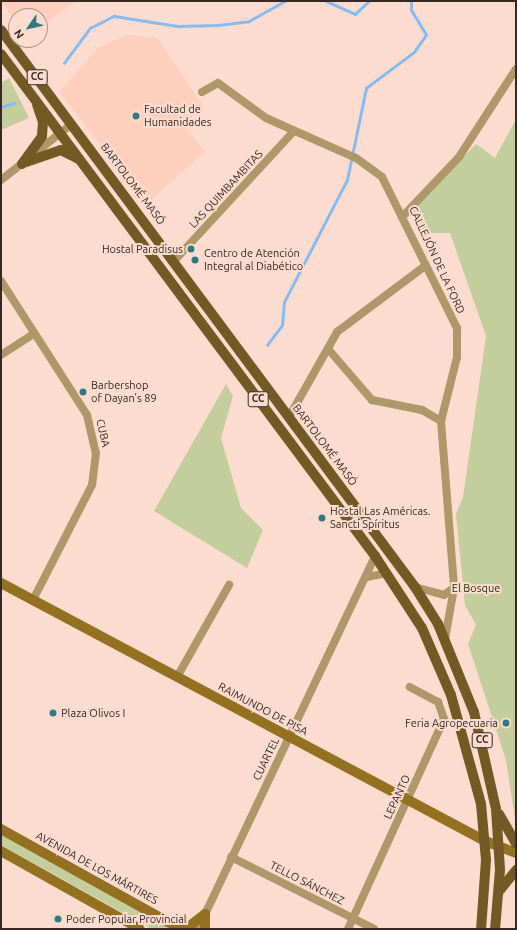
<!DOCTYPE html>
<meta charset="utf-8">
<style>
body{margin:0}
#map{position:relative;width:517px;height:930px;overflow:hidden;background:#fcdccf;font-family:Ubuntu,sans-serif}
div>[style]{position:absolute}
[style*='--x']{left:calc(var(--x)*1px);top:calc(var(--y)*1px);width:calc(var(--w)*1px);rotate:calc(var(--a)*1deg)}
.built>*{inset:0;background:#fecfbc}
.green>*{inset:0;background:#c4cd9c}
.stream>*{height:2.5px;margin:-1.25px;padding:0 1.25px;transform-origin:1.25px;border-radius:1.25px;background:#88bcf0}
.street>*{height:8px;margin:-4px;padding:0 4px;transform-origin:4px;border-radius:4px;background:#ae9769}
.secondary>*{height:10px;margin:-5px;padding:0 5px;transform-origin:5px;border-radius:5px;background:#947120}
.primary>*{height:10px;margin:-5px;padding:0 5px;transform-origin:5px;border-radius:5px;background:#735a24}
.dots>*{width:11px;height:11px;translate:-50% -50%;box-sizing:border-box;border:2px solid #fcdccf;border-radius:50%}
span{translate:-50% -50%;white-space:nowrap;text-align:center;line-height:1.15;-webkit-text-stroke:4px #fcdccf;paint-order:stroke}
.shield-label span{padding:1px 3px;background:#fcdccf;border:1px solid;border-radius:3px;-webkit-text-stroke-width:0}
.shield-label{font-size:10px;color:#372822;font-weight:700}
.poi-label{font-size:11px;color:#372822}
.left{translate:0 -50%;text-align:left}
.right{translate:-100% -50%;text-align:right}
.street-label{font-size:11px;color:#372822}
.park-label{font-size:11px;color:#2b2f10}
.frame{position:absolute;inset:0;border:2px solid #372822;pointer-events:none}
.north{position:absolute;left:8px;top:8px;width:40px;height:40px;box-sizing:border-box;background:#fcdccf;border:1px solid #ad948a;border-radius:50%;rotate:236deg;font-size:11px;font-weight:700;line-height:16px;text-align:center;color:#372822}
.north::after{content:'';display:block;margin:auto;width:14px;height:18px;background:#327a83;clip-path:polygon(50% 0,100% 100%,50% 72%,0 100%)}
</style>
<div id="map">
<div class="built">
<div style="clip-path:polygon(1px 1px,77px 1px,40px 26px,40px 16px,16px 16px,16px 23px)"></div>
<div style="clip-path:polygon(127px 35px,157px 38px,204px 107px,183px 125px,205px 151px,147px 204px,59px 92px,99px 47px)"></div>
</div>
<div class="green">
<div style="clip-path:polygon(9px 78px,29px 118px,1px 130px,1px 83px)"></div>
<div style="clip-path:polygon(516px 119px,516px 826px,506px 760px,468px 644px,476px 625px,465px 605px,456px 514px,463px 497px,486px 336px,450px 233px,420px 233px,411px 213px,476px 144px,495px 158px)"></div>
<div style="clip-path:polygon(226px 384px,233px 396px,221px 438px,241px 508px,263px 530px,247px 568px,154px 511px)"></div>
<div style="clip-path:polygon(1px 834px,167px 926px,168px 929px,152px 929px,1px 845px)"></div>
</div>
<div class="stream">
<div style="--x:326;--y:1;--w:32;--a:24"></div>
<div style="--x:355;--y:14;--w:19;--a:-43"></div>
<div style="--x:64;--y:63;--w:44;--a:-53.4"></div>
<div style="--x:90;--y:28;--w:27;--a:-27"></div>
<div style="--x:114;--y:16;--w:64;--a:9"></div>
<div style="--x:177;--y:26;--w:41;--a:-1.4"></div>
<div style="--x:218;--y:25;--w:31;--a:-7"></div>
<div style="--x:249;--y:21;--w:41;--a:-29.1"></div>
<div style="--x:1;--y:107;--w:14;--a:-17"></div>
<div style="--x:267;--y:345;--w:25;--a:-53"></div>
<div style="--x:282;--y:325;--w:23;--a:-85"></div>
<div style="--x:284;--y:302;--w:137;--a:-62.7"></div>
<div style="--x:347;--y:180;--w:94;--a:-78.3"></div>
<div style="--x:366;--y:88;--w:60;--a:-36.9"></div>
<div style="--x:414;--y:52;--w:21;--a:-55"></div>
<div style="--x:426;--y:35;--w:29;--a:-121"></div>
<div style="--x:411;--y:10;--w:9;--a:-90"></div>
</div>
<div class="street">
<div style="--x:202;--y:92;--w:18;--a:-29"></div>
<div style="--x:218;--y:83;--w:59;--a:36.1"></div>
<div style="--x:266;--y:118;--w:98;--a:24"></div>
<div style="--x:356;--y:158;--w:32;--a:36"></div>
<div style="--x:382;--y:177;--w:169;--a:63.6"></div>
<div style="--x:457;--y:328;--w:29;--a:90"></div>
<div style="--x:457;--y:357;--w:66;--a:104"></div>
<div style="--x:441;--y:421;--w:168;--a:85.5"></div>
<div style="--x:454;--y:588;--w:52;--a:100"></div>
<div style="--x:1;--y:180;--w:90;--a:-38.3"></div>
<div style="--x:404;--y:215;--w:80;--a:-46.5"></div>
<div style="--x:459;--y:157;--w:105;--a:-57.1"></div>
<div style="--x:174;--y:261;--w:176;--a:-47.3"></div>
<div style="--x:1;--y:281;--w:159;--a:57.3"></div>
<div style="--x:87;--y:415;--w:39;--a:77"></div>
<div style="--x:96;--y:453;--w:32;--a:97"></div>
<div style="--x:92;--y:485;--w:129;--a:117.2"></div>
<div style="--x:329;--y:350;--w:66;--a:49.3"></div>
<div style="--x:372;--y:400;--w:51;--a:11.3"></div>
<div style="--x:422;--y:410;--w:22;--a:30"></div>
<div style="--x:1;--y:355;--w:38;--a:-33"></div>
<div style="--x:289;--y:417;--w:98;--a:-60.5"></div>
<div style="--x:337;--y:332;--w:110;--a:-36.9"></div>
<div style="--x:367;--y:577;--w:20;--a:-11"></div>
<div style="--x:415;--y:587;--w:30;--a:15"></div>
<div style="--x:444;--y:595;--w:12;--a:-35"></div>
<div style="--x:177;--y:677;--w:106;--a:-60.5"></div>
<div style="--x:231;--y:857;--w:160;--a:26.7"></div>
<div style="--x:198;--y:929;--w:413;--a:-64.6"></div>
<div style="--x:348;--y:929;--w:231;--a:-65.4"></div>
<div style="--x:444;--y:719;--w:18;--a:-109"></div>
<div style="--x:438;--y:702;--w:32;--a:-152"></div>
</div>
<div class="secondary">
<div style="--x:1;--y:583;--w:548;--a:28.06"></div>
<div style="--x:485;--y:841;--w:33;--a:21"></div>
<div style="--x:1;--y:829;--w:206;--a:29.1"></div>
<div style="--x:1;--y:851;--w:159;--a:29.3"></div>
<div style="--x:205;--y:914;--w:15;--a:90"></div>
<div style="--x:178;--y:928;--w:13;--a:-13"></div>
<div style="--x:191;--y:925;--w:18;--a:-38"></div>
</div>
<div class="primary">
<div style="--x:1;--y:30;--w:694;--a:53.38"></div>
<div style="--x:415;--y:587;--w:44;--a:58.1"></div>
<div style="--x:438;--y:624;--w:95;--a:67.8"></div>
<div style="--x:474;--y:712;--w:99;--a:77.2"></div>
<div style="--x:496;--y:809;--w:61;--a:86.2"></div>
<div style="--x:500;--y:870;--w:59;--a:94.8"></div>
<div style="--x:1;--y:54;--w:626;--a:53.31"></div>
<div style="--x:375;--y:556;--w:86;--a:56.9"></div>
<div style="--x:422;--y:628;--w:73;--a:66.6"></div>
<div style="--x:451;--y:695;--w:113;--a:74.6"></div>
<div style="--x:481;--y:804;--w:56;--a:84.9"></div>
<div style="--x:486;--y:860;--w:69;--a:94.1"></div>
<div style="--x:26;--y:162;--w:37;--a:-19"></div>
<div style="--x:61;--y:150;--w:20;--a:27"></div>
<div style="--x:22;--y:164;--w:34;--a:-54"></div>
<div style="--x:42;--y:136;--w:14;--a:-86"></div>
<div style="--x:43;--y:122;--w:18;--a:-109"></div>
<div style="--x:499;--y:814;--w:34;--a:60"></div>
<div style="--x:500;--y:890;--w:26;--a:-51"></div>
</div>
<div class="dots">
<div style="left:136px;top:116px;background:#327a83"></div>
<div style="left:191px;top:249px;background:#327a83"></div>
<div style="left:195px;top:260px;background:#327a83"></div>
<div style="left:83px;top:392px;background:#327a83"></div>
<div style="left:322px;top:518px;background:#327a83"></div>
<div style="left:53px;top:713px;background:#327a83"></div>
<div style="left:506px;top:723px;background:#327a83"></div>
<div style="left:58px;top:919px;background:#327a83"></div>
</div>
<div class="shield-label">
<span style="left:37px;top:77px">CC</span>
<span style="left:258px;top:399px">CC</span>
<span style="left:482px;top:740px">CC</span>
</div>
<div class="poi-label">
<span class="left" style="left:144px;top:116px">Facultad de<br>Humanidades</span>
<span class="right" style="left:183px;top:249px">Hostal Paradisus</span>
<span class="left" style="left:204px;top:260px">Centro de Atención<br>Integral al Diabético</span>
<span class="left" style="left:91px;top:392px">Barbershop<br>of Dayan’s 89</span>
<span class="left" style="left:330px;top:518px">Hostal Las Américas.<br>Sancti Spíritus</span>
<span class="left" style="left:61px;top:713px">Plaza Olivos I</span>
<span class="right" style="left:498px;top:723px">Feria Agropecuaria</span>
<span class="left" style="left:66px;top:919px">Poder Popular Provincial</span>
</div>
<div class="street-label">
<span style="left:133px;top:184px;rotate:53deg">BARTOLOMÉ MASÓ</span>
<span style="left:226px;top:189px;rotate:-47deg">LAS QUIMBAMBITAS</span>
<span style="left:437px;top:260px;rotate:65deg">CALLEJÓN DE LA FORD</span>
<span style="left:103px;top:433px;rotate:77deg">CUBA</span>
<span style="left:325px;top:445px;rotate:53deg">BARTOLOMÉ MASÓ</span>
<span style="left:263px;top:709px;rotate:28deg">RAIMUNDO DE PISA</span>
<span style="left:266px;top:759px;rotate:-64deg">CUARTEL</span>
<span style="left:397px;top:797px;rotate:-65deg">LEPANTO</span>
<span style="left:97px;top:868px;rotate:29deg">AVENIDA DE LOS MÁRTIRES</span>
<span style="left:307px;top:883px;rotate:27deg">TELLO SÁNCHEZ</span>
</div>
<div class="park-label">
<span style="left:476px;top:588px">El Bosque</span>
</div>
<div class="frame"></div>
<div class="north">N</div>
</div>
